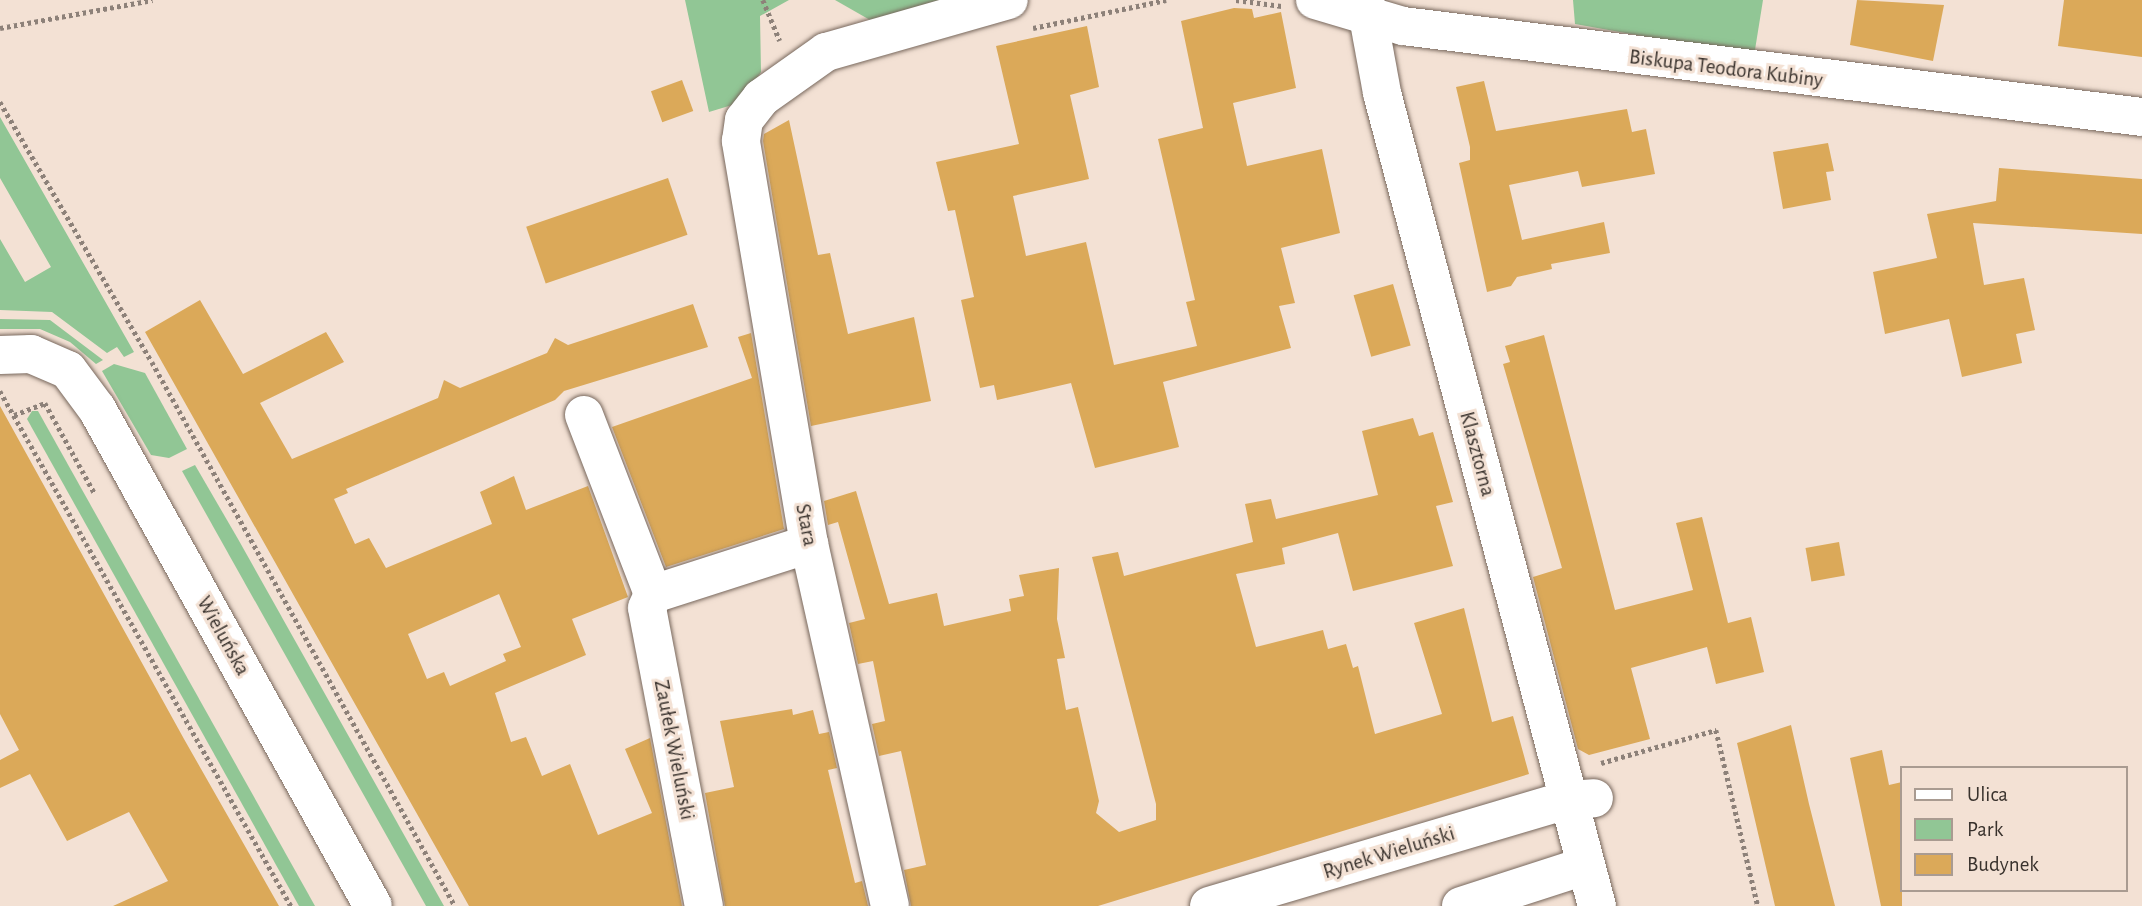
<!DOCTYPE html>
<meta charset="utf-8">
<style>
body{margin:0}
#map{position:relative;width:2142px;height:906px;overflow:hidden;background:#f3e1d4;font-family:"Alegreya Sans",sans-serif}
div>[style]{position:absolute}
[style*='--x']{left:calc(var(--x)*1px);top:calc(var(--y)*1px);width:calc(var(--w)*1px);rotate:calc(var(--a)*1deg)}
.green>*{inset:0;background:#91c695}
.building>*{inset:0;background:#dba959;transform-origin:0 0}
.path>*{height:4.5px;margin-top:-2.25px;transform-origin:0;background:repeating-linear-gradient(90deg,#8d8179 0 3.5px,transparent 0 7px)}
.roads{filter:drop-shadow(0 0 2px #78685d) drop-shadow(0 0 2px #78685d)}
.minor>*{height:38px;margin:-19px;padding:0 19px;transform-origin:19px;border-radius:19px;background:#fff}
span{translate:-50% -50%;white-space:nowrap;text-align:center;line-height:1.15;-webkit-text-stroke:6px #f3e1d4;paint-order:stroke}
.street-label{font-size:21px;color:#39322d}
.legend{position:absolute;left:1900px;top:766px;width:228px;height:126px;box-sizing:border-box;background:#f3e1d4;border:2px solid #a99b91;margin:0;padding:9px 12px;list-style:none;font-size:21px;color:#39322d}
.legend li{display:flex;align-items:center;gap:14px;height:35px}
.legend b{width:35px;border:2px solid #a99b91}
</style>
<div id="map">
<div class="green">
<div style="clip-path:polygon(685px 0,789px 0,760px 16px,761px 72px,742px 102px,709px 112px)"></div>
<div style="clip-path:polygon(835px 0,962px 0,870px 20px)"></div>
<div style="clip-path:polygon(1573px 0,1763px 0,1754px 56px,1575px 24px)"></div>
<div style="clip-path:polygon(0 117px,134px 352px,124px 357px,117px 347px,107px 353px,52px 312px,0 310px,0 239px,25px 282px,51px 267px,0 178px)"></div>
<div style="clip-path:polygon(0 319px,50px 320px,103px 360px,96px 364px,70px 342px,40px 329px,0 329px)"></div>
<div style="clip-path:polygon(114px 364px,145px 373px,187px 449px,169px 458px,151px 455px,102px 371px)"></div>
<div style="clip-path:polygon(32px 411px,38px 411px,315px 906px,299px 906px,27px 419px)"></div>
<div style="clip-path:polygon(195px 465px,238px 539px,444px 906px,426px 906px,182px 471px)"></div>
</div>
<div class="building">
<div style="clip-path:polygon(1857px 0,1944px 5px,1933px 61px,1850px 45px)"></div>
<div style="clip-path:polygon(2064px 0,2142px 0,2142px 57px,2058px 46px)"></div>
<div style="clip-path:polygon(1234px 8px,1252px 9px,1254px 18px,1281px 12px,1296px 88px,1233px 103px,1247px 166px,1322px 149px,1340px 233px,1281px 248px,1295px 303px,1279px 306px,1291px 348px,1163px 382px,1179px 447px,1095px 468px,1071px 383px,997px 400px,994px 385px,980px 388px,961px 300px,974px 297px,955px 210px,948px 211px,936px 162px,1019px 144px,996px 46px,1087px 26px,1099px 87px,1070px 95px,1089px 179px,1013px 196px,1026px 256px,1086px 242px,1114px 365px,1197px 346px,1186px 302px,1195px 300px,1158px 139px,1203px 128px,1181px 21px)"></div>
<div style="left:682px;top:80px;width:33px;height:33px;rotate:70deg"></div>
<div style="clip-path:polygon(1484px 81px,1496px 131px,1627px 109px,1632px 132px,1646px 129px,1655px 174px,1582px 187px,1578px 171px,1509px 185px,1522px 240px,1604px 222px,1610px 253px,1551px 264px,1552px 269px,1517px 277px,1511px 286px,1487px 292px,1459px 163px,1470px 160px,1470px 147px,1456px 87px)"></div>
<div style="clip-path:polygon(789px 120px,818px 255px,830px 253px,848px 334px,914px 317px,931px 401px,811px 426px,763px 141px,764px 134px)"></div>
<div style="clip-path:polygon(1828px 143px,1834px 171px,1826px 172px,1831px 200px,1783px 209px,1773px 152px)"></div>
<div style="clip-path:polygon(1999px 168px,2142px 179px,2142px 234px,1973px 223px,1984px 285px,2024px 278px,2035px 330px,2016px 334px,2022px 363px,1962px 377px,1949px 319px,1885px 334px,1873px 272px,1937px 258px,1927px 214px,1996px 201px)"></div>
<div style="left:668px;top:178px;width:60px;height:150px;rotate:71deg"></div>
<div style="left:1393px;top:284px;width:64px;height:41px;rotate:74deg"></div>
<div style="clip-path:polygon(evenodd,200px 300px,243px 374px,326px 332px,344px 362px,260px 403px,292px 459px,438px 398px,444px 380px,460px 388px,547px 353px,555px 338px,568px 345px,693px 304px,708px 347px,564px 391px,555px 400px,346px 489px,348px 493px,334px 499px,355px 544px,369px 538px,386px 568px,492px 524px,480px 492px,514px 476px,526px 510px,588px 486px,628px 597px,572px 619px,586px 655px,495px 693px,511px 742px,526px 737px,542px 776px,570px 764px,598px 835px,652px 813px,625px 749px,650px 738px,682px 906px,469px 906px,145px 332px,200px 300px,499px 594px,521px 647px,503px 654px,506px 661px,450px 686px,444px 672px,427px 679px,408px 634px,499px 594px)"></div>
<div style="clip-path:polygon(751px 333px,784px 529px,666px 567px,612px 427px,752px 378px,738px 337px)"></div>
<div style="clip-path:polygon(1544px 335px,1615px 610px,1693px 590px,1676px 523px,1702px 517px,1728px 623px,1751px 617px,1764px 672px,1716px 684px,1707px 647px,1631px 668px,1650px 739px,1589px 755px,1578px 749px,1533px 577px,1562px 568px,1503px 364px,1510px 362px,1505px 346px)"></div>
<div style="clip-path:polygon(0 406px,184px 739px,279px 906px,113px 906px,168px 881px,129px 812px,67px 841px,30px 774px,0 788px,0 760px,19px 750px,0 714px)"></div>
<div style="clip-path:polygon(1413px 418px,1419px 436px,1433px 432px,1453px 502px,1436px 506px,1453px 566px,1353px 591px,1338px 533px,1282px 548px,1285px 564px,1236px 574px,1256px 647px,1323px 630px,1328px 649px,1346px 644px,1353px 668px,1358px 666px,1375px 734px,1442px 714px,1414px 623px,1464px 608px,1492px 722px,1513px 716px,1529px 774px,1098px 906px,911px 906px,904px 870px,926px 865px,901px 751px,879px 756px,872px 724px,885px 721px,873px 661px,858px 664px,849px 623px,865px 619px,838px 522px,828px 525px,824px 501px,856px 491px,889px 604px,937px 593px,944px 626px,1011px 611px,1009px 599px,1024px 596px,1019px 575px,1059px 568px,1057px 619px,1065px 658px,1057px 659px,1066px 710px,1078px 707px,1099px 801px,1096px 813px,1119px 832px,1156px 820px,1156px 804px,1092px 557px,1118px 552px,1124px 576px,1253px 542px,1245px 504px,1271px 499px,1276px 519px,1378px 495px,1362px 431px)"></div>
<div style="left:1839px;top:542px;width:34px;height:34px;rotate:80deg"></div>
<div style="clip-path:polygon(792px 709px,793px 715px,813px 710px,819px 734px,829px 732px,837px 768px,828px 770px,855px 883px,862px 881px,868px 906px,725px 906px,705px 793px,734px 787px,720px 721px)"></div>
<div style="clip-path:polygon(1791px 725px,1809px 804px,1835px 906px,1775px 906px,1737px 743px)"></div>
<div style="clip-path:polygon(1882px 750px,1889px 785px,1902px 782px,1902px 906px,1881px 906px,1850px 758px)"></div>
</div>
<div class="path">
<div style="--x:763;--y:0;--w:44;--a:67.5"></div>
<div style="--x:1236;--y:0;--w:46;--a:7.4"></div>
<div style="--x:0;--y:28;--w:155;--a:-10.4"></div>
<div style="--x:1033;--y:28;--w:136;--a:-11.9"></div>
<div style="--x:0;--y:102;--w:301;--a:59.7"></div>
<div style="--x:152;--y:362;--w:623;--a:60.88"></div>
<div style="--x:0;--y:391;--w:592;--a:60.53"></div>
<div style="--x:14;--y:415;--w:33;--a:-21"></div>
<div style="--x:45;--y:403;--w:102;--a:61.2"></div>
<div style="--x:1601;--y:763;--w:120;--a:-16"></div>
<div style="--x:1716;--y:730;--w:181;--a:76.6"></div>
</div>
<div class="roads">
<div class="minor">
<div style="--x:1315;--y:0;--w:92;--a:16.5"></div>
<div style="--x:1403;--y:26;--w:745;--a:7.02"></div>
<div style="--x:1365;--y:0;--w:95;--a:79.6"></div>
<div style="--x:1382;--y:93;--w:841;--a:75.19"></div>
<div style="--x:0;--y:355;--w:31;--a:-2"></div>
<div style="--x:31;--y:354;--w:40;--a:23.4"></div>
<div style="--x:68;--y:370;--w:49;--a:53.4"></div>
<div style="--x:97;--y:409;--w:568;--a:60.96"></div>
<div style="--x:584;--y:415;--w:192;--a:68.9"></div>
<div style="--x:653;--y:594;--w:15;--a:113"></div>
<div style="--x:647;--y:608;--w:303;--a:79.2"></div>
<div style="--x:653;--y:594;--w:164;--a:-17.8"></div>
<div style="--x:890;--y:906;--w:371;--a:-102.6"></div>
<div style="--x:809;--y:544;--w:409;--a:-99.6"></div>
<div style="--x:741;--y:141;--w:21;--a:-82"></div>
<div style="--x:744;--y:120;--w:28;--a:-52"></div>
<div style="--x:761;--y:98;--w:80;--a:-35.3"></div>
<div style="--x:826;--y:52;--w:190;--a:-15.9"></div>
<div style="--x:1209;--y:906;--w:374;--a:-16.5"></div>
<div style="--x:1568;--y:800;--w:26;--a:-4"></div>
<div style="--x:1461;--y:906;--w:130;--a:-17.9"></div>
</div>
</div>
<div class="street-label">
<span style="left:1726px;top:69px;rotate:7deg">Biskupa Teodora Kubiny</span>
<span style="left:1477px;top:454px;rotate:75deg">Klasztorna</span>
<span style="left:806px;top:525px;rotate:79deg">Stara</span>
<span style="left:223px;top:636px;rotate:61deg">Wieluńska</span>
<span style="left:674px;top:750px;rotate:79deg">Zaułek Wieluński</span>
<span style="left:1389px;top:853px;rotate:-17deg">Rynek Wieluński</span>
</div>
<ul class="legend">
<li><b style="height:9px;background:#fff"></b>Ulica</li>
<li><b style="height:19px;background:#91c695"></b>Park</li>
<li><b style="height:19px;background:#dba959"></b>Budynek</li>
</ul>
</div>
